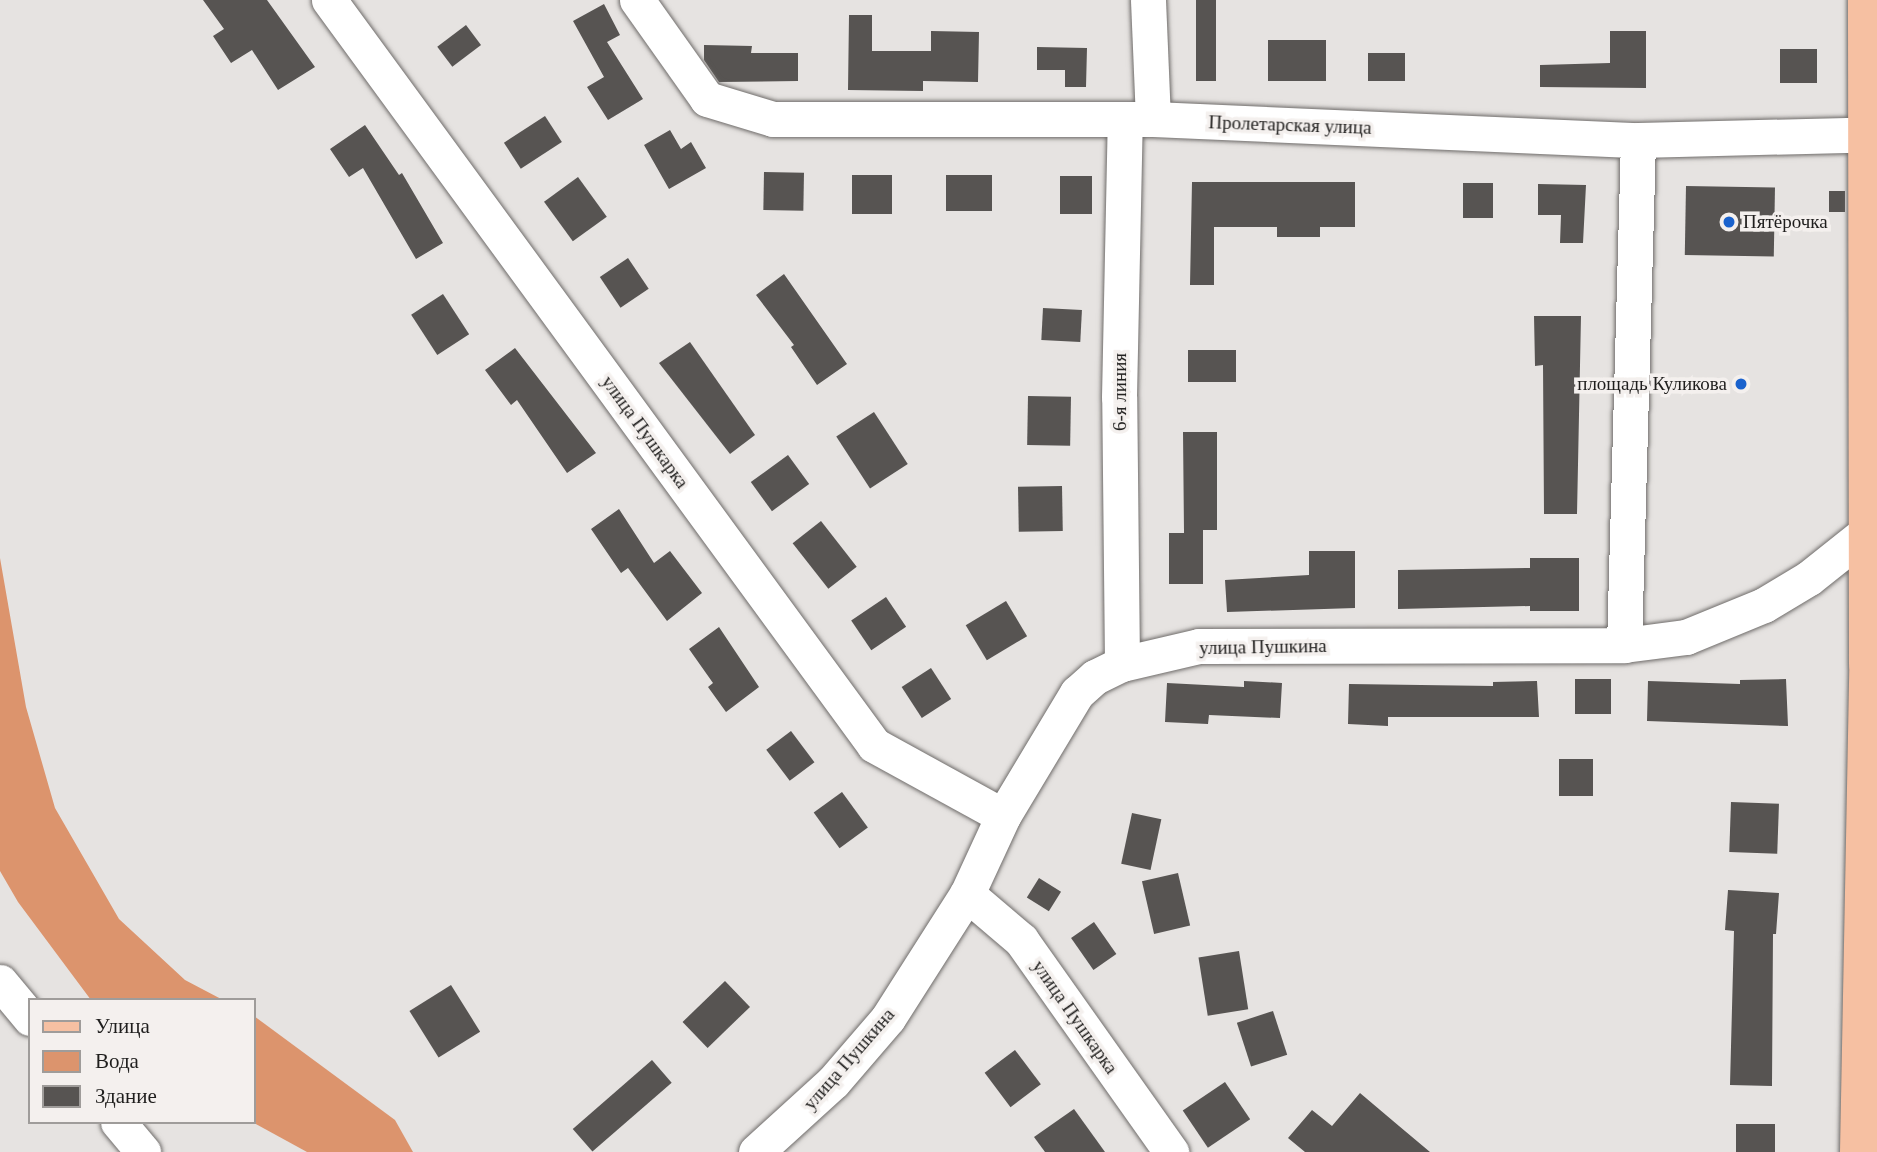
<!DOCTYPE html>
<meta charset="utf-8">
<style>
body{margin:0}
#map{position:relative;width:1877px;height:1152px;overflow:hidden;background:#e6e3e1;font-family:Georgia,serif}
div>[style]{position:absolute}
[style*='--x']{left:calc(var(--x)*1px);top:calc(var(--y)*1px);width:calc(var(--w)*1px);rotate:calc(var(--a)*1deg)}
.water>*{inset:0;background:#dc946d}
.building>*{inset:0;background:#575452;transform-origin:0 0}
.roads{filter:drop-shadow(0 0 2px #6f6c6a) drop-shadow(0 0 2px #6f6c6a)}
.minor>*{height:35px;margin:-17.5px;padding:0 17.5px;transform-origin:17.5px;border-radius:17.5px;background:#fff}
.major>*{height:38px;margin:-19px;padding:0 19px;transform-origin:19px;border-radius:19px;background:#f6c0a2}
.dots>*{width:19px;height:19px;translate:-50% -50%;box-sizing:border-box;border:4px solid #f4f0ee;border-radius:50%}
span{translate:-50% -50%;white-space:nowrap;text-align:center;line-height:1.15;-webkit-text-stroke:7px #f4f0ee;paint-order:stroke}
.street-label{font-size:19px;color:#1f1e1d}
.poi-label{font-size:19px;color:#1f1e1d}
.left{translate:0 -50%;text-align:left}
.right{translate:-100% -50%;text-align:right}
.legend{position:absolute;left:28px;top:998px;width:228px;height:126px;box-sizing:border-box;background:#f4f0ee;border:2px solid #9f9c9a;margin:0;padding:9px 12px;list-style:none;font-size:21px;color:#1f1e1d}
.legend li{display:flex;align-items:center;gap:14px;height:35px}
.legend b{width:35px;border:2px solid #9f9c9a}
</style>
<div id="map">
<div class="water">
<div style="clip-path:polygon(0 558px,26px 707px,55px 808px,119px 919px,185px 980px,223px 1000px,91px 1000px,18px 902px,0 871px)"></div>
<div style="clip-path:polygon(254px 1016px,395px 1120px,413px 1152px,307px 1152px,252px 1122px)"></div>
</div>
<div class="building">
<div style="clip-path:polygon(203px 0,267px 0,315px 67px,278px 90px,252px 50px,231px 63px,213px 36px,224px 29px)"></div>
<div style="left:1196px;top:0;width:20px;height:81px"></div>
<div style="clip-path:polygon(604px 4px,620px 35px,607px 42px,643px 99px,608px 120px,587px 87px,604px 77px,573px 21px)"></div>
<div style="clip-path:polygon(849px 15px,872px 15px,872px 51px,931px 51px,931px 31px,979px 32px,978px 82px,923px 81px,923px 91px,848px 90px)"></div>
<div style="left:466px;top:25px;width:25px;height:36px;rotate:53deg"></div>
<div style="clip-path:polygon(1610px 31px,1646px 31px,1646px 88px,1540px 87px,1540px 65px,1610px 63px)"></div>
<div style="left:1268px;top:40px;width:58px;height:41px"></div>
<div style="clip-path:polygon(704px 45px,752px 46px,751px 53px,798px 53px,798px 81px,719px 82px,704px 60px)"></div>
<div style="clip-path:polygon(1037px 47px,1087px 48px,1086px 87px,1065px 87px,1065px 70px,1037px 70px)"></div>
<div style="left:1780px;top:49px;width:37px;height:34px"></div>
<div style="left:1368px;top:53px;width:37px;height:28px"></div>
<div style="left:545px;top:116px;width:31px;height:49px;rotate:57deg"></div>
<div style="clip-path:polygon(365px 125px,399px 175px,402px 173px,443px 243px,416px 259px,363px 168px,349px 177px,330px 149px)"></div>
<div style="clip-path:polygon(670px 130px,681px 149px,691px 142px,706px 168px,669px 189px,644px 145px)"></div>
<div style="left:764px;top:172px;width:40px;height:38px;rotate:1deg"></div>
<div style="left:852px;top:175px;width:40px;height:39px"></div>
<div style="left:946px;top:175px;width:46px;height:36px"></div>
<div style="left:1060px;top:176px;width:32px;height:38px"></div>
<div style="left:578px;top:177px;width:49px;height:42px;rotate:54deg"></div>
<div style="clip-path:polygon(1192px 182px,1355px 182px,1355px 227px,1320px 227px,1320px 237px,1277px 237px,1277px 227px,1214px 227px,1214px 285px,1190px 285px)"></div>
<div style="left:1463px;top:183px;width:30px;height:35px"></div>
<div style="clip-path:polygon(1538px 184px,1586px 185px,1583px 243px,1560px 243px,1561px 215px,1538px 215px)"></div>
<div style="left:1686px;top:186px;width:89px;height:69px;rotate:1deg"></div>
<div style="left:1829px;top:191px;width:16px;height:21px"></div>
<div style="left:628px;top:258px;width:37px;height:34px;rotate:56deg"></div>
<div style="clip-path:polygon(784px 274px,847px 364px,817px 385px,791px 347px,794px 345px,756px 295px)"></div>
<div style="left:443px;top:294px;width:48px;height:38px;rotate:57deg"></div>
<div style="left:1043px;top:308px;width:39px;height:32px;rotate:3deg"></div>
<div style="clip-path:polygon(1534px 316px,1581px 316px,1577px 514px,1544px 514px,1543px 365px,1535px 366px)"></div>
<div style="clip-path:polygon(690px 342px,755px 435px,730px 454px,659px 363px)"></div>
<div style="clip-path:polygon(515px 348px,596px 453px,567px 473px,517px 400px,511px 405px,485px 370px)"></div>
<div style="left:1188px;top:350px;width:48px;height:32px"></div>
<div style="left:1028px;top:396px;width:43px;height:49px;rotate:1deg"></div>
<div style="left:874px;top:412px;width:62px;height:45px;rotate:57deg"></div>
<div style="clip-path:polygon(1183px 432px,1217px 432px,1217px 530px,1203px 530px,1203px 584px,1169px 584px,1169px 533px,1184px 533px)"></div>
<div style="left:788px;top:455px;width:36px;height:46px;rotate:54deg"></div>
<div style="left:1062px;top:486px;width:45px;height:44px;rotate:89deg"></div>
<div style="clip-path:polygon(619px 509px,654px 563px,670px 551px,702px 593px,667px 621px,628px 568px,621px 573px,591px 529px)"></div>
<div style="left:821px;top:521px;width:58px;height:36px;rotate:52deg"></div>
<div style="clip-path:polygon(1309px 551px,1355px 551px,1355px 608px,1227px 612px,1225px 580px,1309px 575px)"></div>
<div style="clip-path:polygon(1530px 558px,1579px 558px,1579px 611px,1530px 611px,1530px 606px,1398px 609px,1398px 570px,1530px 568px)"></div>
<div style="left:886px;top:597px;width:36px;height:42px;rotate:56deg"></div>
<div style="left:1006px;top:601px;width:41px;height:47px;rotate:59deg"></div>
<div style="clip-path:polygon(719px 627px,759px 687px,726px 712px,708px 687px,713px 683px,689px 649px)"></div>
<div style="left:931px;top:668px;width:37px;height:35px;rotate:57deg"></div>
<div style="left:1575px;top:679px;width:36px;height:35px"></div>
<div style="clip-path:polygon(1786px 679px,1788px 726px,1647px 721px,1648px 681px,1740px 684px,1740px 680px)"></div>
<div style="clip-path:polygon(1244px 681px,1282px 683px,1280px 718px,1209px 715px,1208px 724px,1165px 722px,1167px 683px,1244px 687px)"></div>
<div style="clip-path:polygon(1537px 681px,1539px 717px,1388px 717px,1388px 726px,1348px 724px,1349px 684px,1493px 686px,1493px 682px)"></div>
<div style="left:791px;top:731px;width:39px;height:31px;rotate:53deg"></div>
<div style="left:1593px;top:759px;width:37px;height:34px;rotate:90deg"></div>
<div style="left:842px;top:792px;width:44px;height:35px;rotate:54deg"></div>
<div style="left:1731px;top:802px;width:48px;height:50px;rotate:2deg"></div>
<div style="left:1132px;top:813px;width:30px;height:52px;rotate:12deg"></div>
<div style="left:1178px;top:873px;width:54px;height:37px;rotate:77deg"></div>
<div style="left:1039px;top:878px;width:26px;height:23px;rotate:32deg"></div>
<div style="clip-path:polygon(1728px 890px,1779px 893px,1776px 934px,1773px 934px,1772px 1086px,1730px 1085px,1734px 931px,1725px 930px)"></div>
<div style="left:1094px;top:922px;width:39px;height:28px;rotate:55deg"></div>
<div style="left:1239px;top:951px;width:59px;height:41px;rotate:81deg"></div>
<div style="left:725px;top:981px;width:36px;height:59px;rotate:46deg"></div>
<div style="left:451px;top:985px;width:55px;height:49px;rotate:58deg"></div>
<div style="left:1273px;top:1011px;width:46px;height:38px;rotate:72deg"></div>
<div style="left:1015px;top:1050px;width:43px;height:38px;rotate:53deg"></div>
<div style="left:652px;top:1060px;width:30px;height:105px;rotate:49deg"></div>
<div style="left:1225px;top:1082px;width:45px;height:51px;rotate:56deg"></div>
<div style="clip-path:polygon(1360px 1093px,1399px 1126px,1430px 1152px,1305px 1152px,1288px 1138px,1312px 1110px,1332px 1126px)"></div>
<div style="clip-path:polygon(1074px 1109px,1105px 1152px,1045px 1152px,1034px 1137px)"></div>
<div style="left:1736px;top:1124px;width:39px;height:28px"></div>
</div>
<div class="roads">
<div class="minor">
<div style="--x:329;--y:0;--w:923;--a:53.81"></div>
<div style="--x:874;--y:745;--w:147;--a:28.8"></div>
<div style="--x:637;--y:0;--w:121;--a:54.7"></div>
<div style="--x:707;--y:99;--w:69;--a:16.9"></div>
<div style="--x:773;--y:119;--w:380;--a:0"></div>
<div style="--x:1153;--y:119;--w:485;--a:2.5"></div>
<div style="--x:1638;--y:140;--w:239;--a:-1.4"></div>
<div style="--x:1148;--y:0;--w:119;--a:87.6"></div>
<div style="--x:1624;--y:645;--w:505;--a:-88.41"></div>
<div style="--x:1122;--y:664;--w:267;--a:-90.6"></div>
<div style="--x:1119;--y:397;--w:277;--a:-88.8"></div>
<div style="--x:967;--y:894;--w:71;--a:40.4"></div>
<div style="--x:1021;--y:940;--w:260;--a:54.7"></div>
<div style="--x:0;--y:982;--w:47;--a:50.2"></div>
<div style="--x:118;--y:1122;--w:39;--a:50"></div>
<div style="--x:756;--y:1152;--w:104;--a:-42.3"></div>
<div style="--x:833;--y:1082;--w:84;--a:-49.3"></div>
<div style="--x:888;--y:1018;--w:147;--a:-57.5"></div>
<div style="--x:967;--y:894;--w:86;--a:-65.2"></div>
<div style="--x:1003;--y:816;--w:144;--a:-59"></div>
<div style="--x:1077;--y:693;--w:24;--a:-42"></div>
<div style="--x:1095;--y:677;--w:30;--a:-26"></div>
<div style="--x:1122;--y:664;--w:79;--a:-13.2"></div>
<div style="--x:1199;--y:646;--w:425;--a:-0.1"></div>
<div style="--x:1624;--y:645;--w:63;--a:-7.4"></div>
<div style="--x:1686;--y:637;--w:84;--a:-22.3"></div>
<div style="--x:1764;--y:605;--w:52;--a:-31"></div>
<div style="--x:1809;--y:578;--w:75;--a:-38.5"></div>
</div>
<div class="major">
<div style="--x:1859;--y:1152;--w:488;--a:-88.9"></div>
<div style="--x:1868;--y:664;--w:664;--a:-90.09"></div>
</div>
</div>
<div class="dots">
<div style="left:1729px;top:222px;background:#1a62cd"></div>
<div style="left:1741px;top:384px;background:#1a62cd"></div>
</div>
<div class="street-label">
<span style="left:1290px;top:125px;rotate:2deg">Пролетарская улица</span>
<span style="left:1120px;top:392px;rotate:-90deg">6-я линия</span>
<span style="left:645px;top:432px;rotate:54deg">улица Пушкарка</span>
<span style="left:1263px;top:647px;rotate:-1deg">улица Пушкина</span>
<span style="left:1075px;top:1017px;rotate:55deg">улица Пушкарка</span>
<span style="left:849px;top:1059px;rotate:-49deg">улица Пушкина</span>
</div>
<div class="poi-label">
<span class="left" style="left:1743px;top:222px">Пятёрочка</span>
<span class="right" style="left:1727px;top:384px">площадь Куликова</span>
</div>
<ul class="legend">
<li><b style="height:9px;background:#f6c0a2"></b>Улица</li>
<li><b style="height:19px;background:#dc946d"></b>Вода</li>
<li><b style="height:19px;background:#575452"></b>Здание</li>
</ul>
</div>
